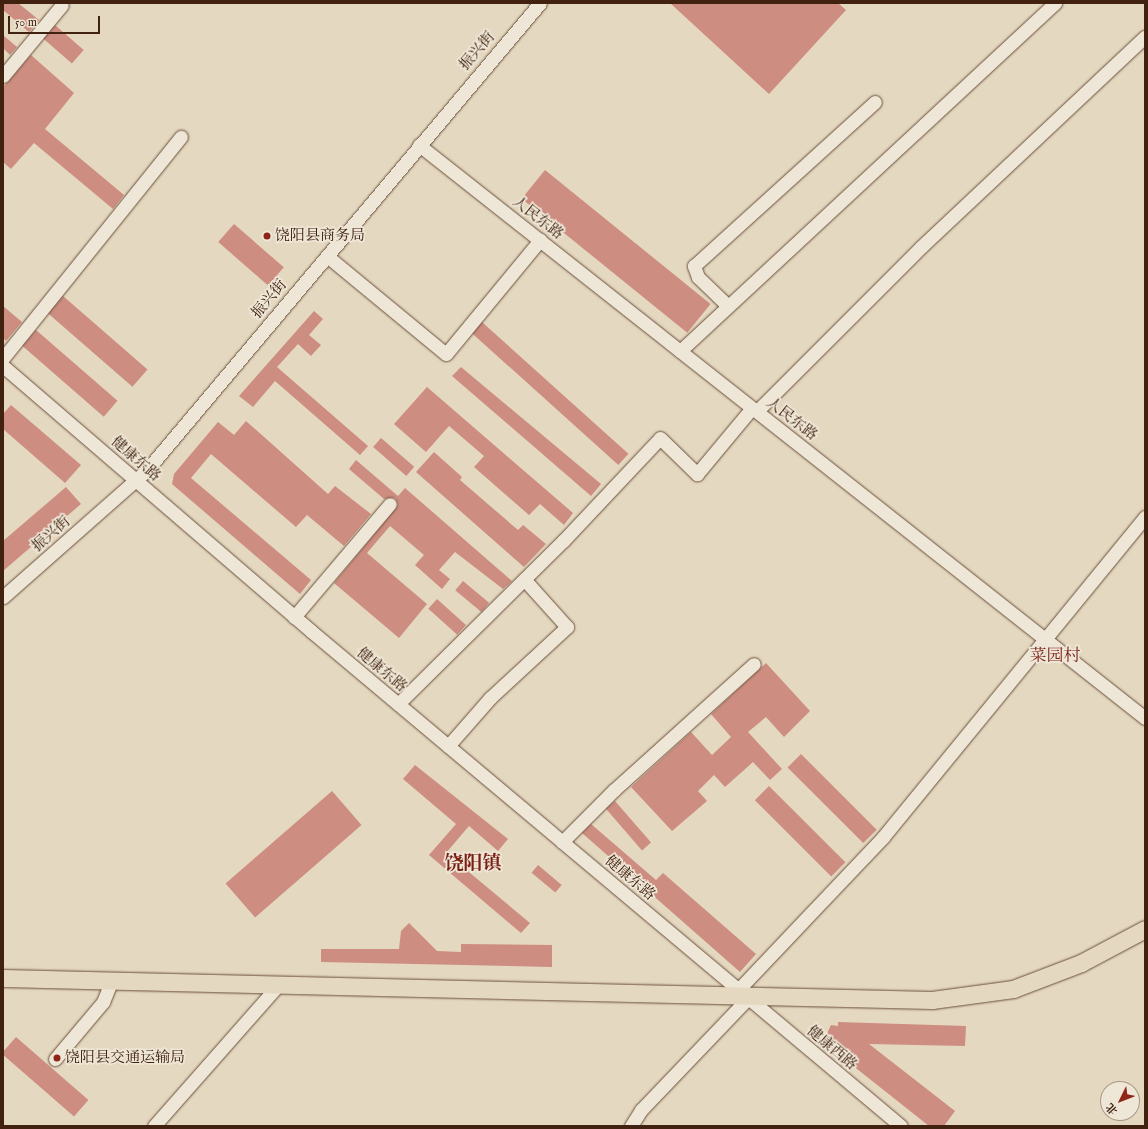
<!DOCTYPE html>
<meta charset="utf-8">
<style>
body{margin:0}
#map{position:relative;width:1148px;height:1129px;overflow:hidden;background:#e5d8c0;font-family:"IM FELL English","Noto Serif SC",serif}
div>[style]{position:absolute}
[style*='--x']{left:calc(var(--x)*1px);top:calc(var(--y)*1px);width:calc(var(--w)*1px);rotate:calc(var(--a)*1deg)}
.building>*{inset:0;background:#cd8d81;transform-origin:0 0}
.roads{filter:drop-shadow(0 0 1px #6a4f3b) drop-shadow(0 0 1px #6a4f3b)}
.minor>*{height:13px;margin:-6.5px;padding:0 6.5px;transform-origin:6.5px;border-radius:6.5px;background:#eee6d6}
.major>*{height:17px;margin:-8.5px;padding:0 8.5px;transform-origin:8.5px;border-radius:8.5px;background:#e5d8c0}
.dots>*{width:11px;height:11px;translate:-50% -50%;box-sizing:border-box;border:2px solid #eee6d6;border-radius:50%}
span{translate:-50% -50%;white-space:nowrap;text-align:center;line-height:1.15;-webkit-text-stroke:3.5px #eee6d6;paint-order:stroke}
.street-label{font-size:15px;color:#41210f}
.poi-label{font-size:15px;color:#41210f}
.left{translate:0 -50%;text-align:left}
.quarter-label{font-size:17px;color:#7a1f14}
.district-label{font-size:19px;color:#7a1f14;font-weight:700}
.frame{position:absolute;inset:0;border:4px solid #41210f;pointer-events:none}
.north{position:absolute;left:1100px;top:1081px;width:40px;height:40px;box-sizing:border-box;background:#eee6d6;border:1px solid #a99786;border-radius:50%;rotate:227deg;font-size:11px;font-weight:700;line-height:16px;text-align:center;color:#41210f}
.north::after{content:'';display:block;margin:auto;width:14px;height:18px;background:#8f2418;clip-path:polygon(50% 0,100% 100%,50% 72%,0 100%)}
.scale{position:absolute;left:8px;top:16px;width:92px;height:18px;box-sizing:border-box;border:2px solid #41210f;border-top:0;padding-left:5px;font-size:12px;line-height:14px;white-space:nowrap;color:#41210f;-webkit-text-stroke:3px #eee6d6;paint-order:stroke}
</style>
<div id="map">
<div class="building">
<div style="clip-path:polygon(3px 3px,18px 3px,39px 20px,29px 32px,3px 10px)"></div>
<div style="clip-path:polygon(670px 3px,838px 3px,846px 10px,769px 94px)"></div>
<div style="left:55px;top:25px;width:38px;height:18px;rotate:41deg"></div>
<div style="clip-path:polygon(3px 35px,17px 47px,10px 55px,3px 48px)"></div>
<div style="clip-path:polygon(31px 55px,74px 93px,45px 129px,124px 195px,113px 209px,34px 143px,11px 169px,3px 162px,3px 87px)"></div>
<div style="left:545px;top:170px;width:213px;height:37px;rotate:39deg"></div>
<div style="left:234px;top:224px;width:66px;height:24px;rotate:41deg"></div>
<div style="left:63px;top:296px;width:112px;height:23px;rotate:41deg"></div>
<div style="clip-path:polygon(3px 306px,22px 322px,6px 341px,3px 338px)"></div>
<div style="clip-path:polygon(314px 311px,323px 319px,309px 335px,321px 345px,311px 356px,298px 344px,277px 367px,368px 446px,360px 455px,275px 381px,253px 407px,239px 396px)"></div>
<div style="left:482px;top:322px;width:197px;height:15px;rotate:42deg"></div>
<div style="left:36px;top:330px;width:108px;height:21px;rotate:41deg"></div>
<div style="clip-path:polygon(461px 367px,601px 484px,591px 496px,452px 376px)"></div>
<div style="clip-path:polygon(427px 387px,573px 513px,564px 525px,540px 504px,529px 515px,474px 467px,484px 456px,449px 426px,426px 452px,394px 424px)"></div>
<div style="clip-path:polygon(11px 405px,81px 465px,65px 483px,3px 429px,3px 414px)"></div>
<div style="clip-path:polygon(246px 421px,328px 494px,335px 486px,371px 514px,344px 546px,307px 515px,296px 527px,211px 454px,191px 478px,311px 580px,300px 594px,172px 484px,174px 474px,218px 422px,234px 435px)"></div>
<div style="left:381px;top:438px;width:44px;height:12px;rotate:41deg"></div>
<div style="clip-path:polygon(434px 452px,462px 477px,460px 480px,518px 530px,523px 525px,546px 544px,524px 567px,416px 472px)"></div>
<div style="clip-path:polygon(356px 460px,398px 496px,405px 488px,512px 581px,503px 589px,455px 552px,439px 570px,450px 579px,442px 589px,415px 565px,424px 555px,390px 526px,367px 553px,427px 604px,399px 638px,334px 583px,398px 505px,395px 498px,384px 499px,349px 469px)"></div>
<div style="clip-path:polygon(66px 487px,81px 504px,3px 571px,3px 541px)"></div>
<div style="left:463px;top:581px;width:34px;height:12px;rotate:40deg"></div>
<div style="left:437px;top:599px;width:39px;height:13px;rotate:42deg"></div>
<div style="clip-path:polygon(766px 663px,810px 711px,784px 737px,766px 717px,748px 732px,782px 769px,770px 780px,753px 762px,725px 787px,714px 775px,698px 791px,707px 801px,672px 831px,631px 787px,691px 732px,712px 755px,731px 737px,711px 714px)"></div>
<div style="left:801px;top:754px;width:107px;height:19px;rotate:45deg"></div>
<div style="clip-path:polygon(415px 765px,508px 839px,498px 851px,469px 826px,446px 853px,530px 923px,521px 933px,429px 855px,456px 824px,403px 779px)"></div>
<div style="left:769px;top:786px;width:108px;height:20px;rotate:45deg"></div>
<div style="left:332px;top:791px;width:45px;height:141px;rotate:49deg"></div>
<div style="left:615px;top:801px;width:55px;height:12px;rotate:49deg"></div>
<div style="clip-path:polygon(591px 824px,656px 880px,663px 873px,756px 954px,740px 972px,582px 833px)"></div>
<div style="left:538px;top:865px;width:31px;height:10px;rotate:40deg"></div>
<div style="clip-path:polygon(409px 923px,437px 951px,461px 952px,461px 944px,552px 945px,552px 967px,321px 962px,321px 949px,399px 949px,401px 931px)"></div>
<div style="clip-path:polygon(838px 1022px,966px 1026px,965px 1046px,869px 1044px,955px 1111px,944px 1126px,929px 1126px,823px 1042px,831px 1025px,838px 1026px)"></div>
<div style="left:16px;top:1037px;width:96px;height:22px;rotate:41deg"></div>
</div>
<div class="roads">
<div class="minor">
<div style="--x:3;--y:76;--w:92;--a:-50.3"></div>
<div style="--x:419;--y:145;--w:925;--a:38.28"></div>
<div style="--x:327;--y:256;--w:154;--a:39.5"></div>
<div style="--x:446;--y:354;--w:148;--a:-50.5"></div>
<div style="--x:728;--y:306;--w:42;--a:-136"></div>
<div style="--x:698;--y:277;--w:12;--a:-110"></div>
<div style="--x:694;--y:266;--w:244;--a:-42.2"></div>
<div style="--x:680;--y:351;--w:512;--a:-42.86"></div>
<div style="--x:3;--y:358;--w:284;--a:-51.2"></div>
<div style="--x:3;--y:366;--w:406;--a:40.7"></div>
<div style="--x:311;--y:631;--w:770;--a:40"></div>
<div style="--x:757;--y:411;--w:232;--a:-45"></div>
<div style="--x:921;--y:247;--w:307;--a:-43.2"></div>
<div style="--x:3;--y:597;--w:191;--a:-41.4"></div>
<div style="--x:146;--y:471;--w:612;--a:-49.91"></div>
<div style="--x:294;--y:617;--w:148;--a:-49.7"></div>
<div style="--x:398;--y:704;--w:232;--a:-44.7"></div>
<div style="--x:563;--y:541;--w:141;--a:-46.7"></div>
<div style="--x:660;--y:438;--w:52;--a:44.2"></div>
<div style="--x:697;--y:474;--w:86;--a:-50.2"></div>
<div style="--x:448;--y:746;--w:64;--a:-48.8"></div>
<div style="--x:490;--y:698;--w:105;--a:-42.7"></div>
<div style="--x:567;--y:627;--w:64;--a:-131.9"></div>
<div style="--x:562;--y:842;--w:74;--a:-45"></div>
<div style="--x:614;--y:790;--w:188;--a:-42"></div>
<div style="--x:738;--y:990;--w:211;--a:-46.5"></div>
<div style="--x:883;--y:837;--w:414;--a:-50.7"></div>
<div style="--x:55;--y:1059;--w:75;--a:-49.9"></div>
<div style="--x:103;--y:1002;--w:24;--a:-68"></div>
<div style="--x:154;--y:1126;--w:189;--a:-48.6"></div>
<div style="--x:631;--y:1126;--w:19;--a:-58"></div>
<div style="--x:641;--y:1110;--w:155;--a:-46.3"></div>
</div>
<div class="major">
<div style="--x:3;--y:978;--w:929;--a:1.36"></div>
<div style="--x:932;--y:1000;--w:82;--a:-7.7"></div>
<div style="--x:1013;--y:989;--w:73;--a:-20.9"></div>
<div style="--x:1081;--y:963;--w:72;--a:-28"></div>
</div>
</div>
<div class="dots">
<div style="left:267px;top:236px;background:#8f2418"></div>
<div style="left:57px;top:1058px;background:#8f2418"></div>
</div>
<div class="street-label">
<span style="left:477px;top:51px;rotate:-49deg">振兴街</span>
<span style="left:538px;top:218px;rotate:38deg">人民东路</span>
<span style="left:269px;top:299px;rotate:-50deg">振兴街</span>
<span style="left:792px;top:419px;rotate:38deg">人民东路</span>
<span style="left:136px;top:459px;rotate:41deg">健康东路</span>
<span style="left:51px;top:534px;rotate:-41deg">振兴街</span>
<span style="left:382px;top:670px;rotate:40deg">健康东路</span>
<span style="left:630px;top:878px;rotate:40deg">健康东路</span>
<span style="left:832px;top:1048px;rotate:40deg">健康西路</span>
</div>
<div class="poi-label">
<span class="left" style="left:275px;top:236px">饶阳县商务局</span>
<span class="left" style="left:65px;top:1058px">饶阳县交通运输局</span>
</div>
<div class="quarter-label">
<span style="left:1055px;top:657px">菜园村</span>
</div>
<div class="district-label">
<span style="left:473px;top:865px">饶阳镇</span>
</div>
<div class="frame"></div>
<div class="north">北</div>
<div class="scale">50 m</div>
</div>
